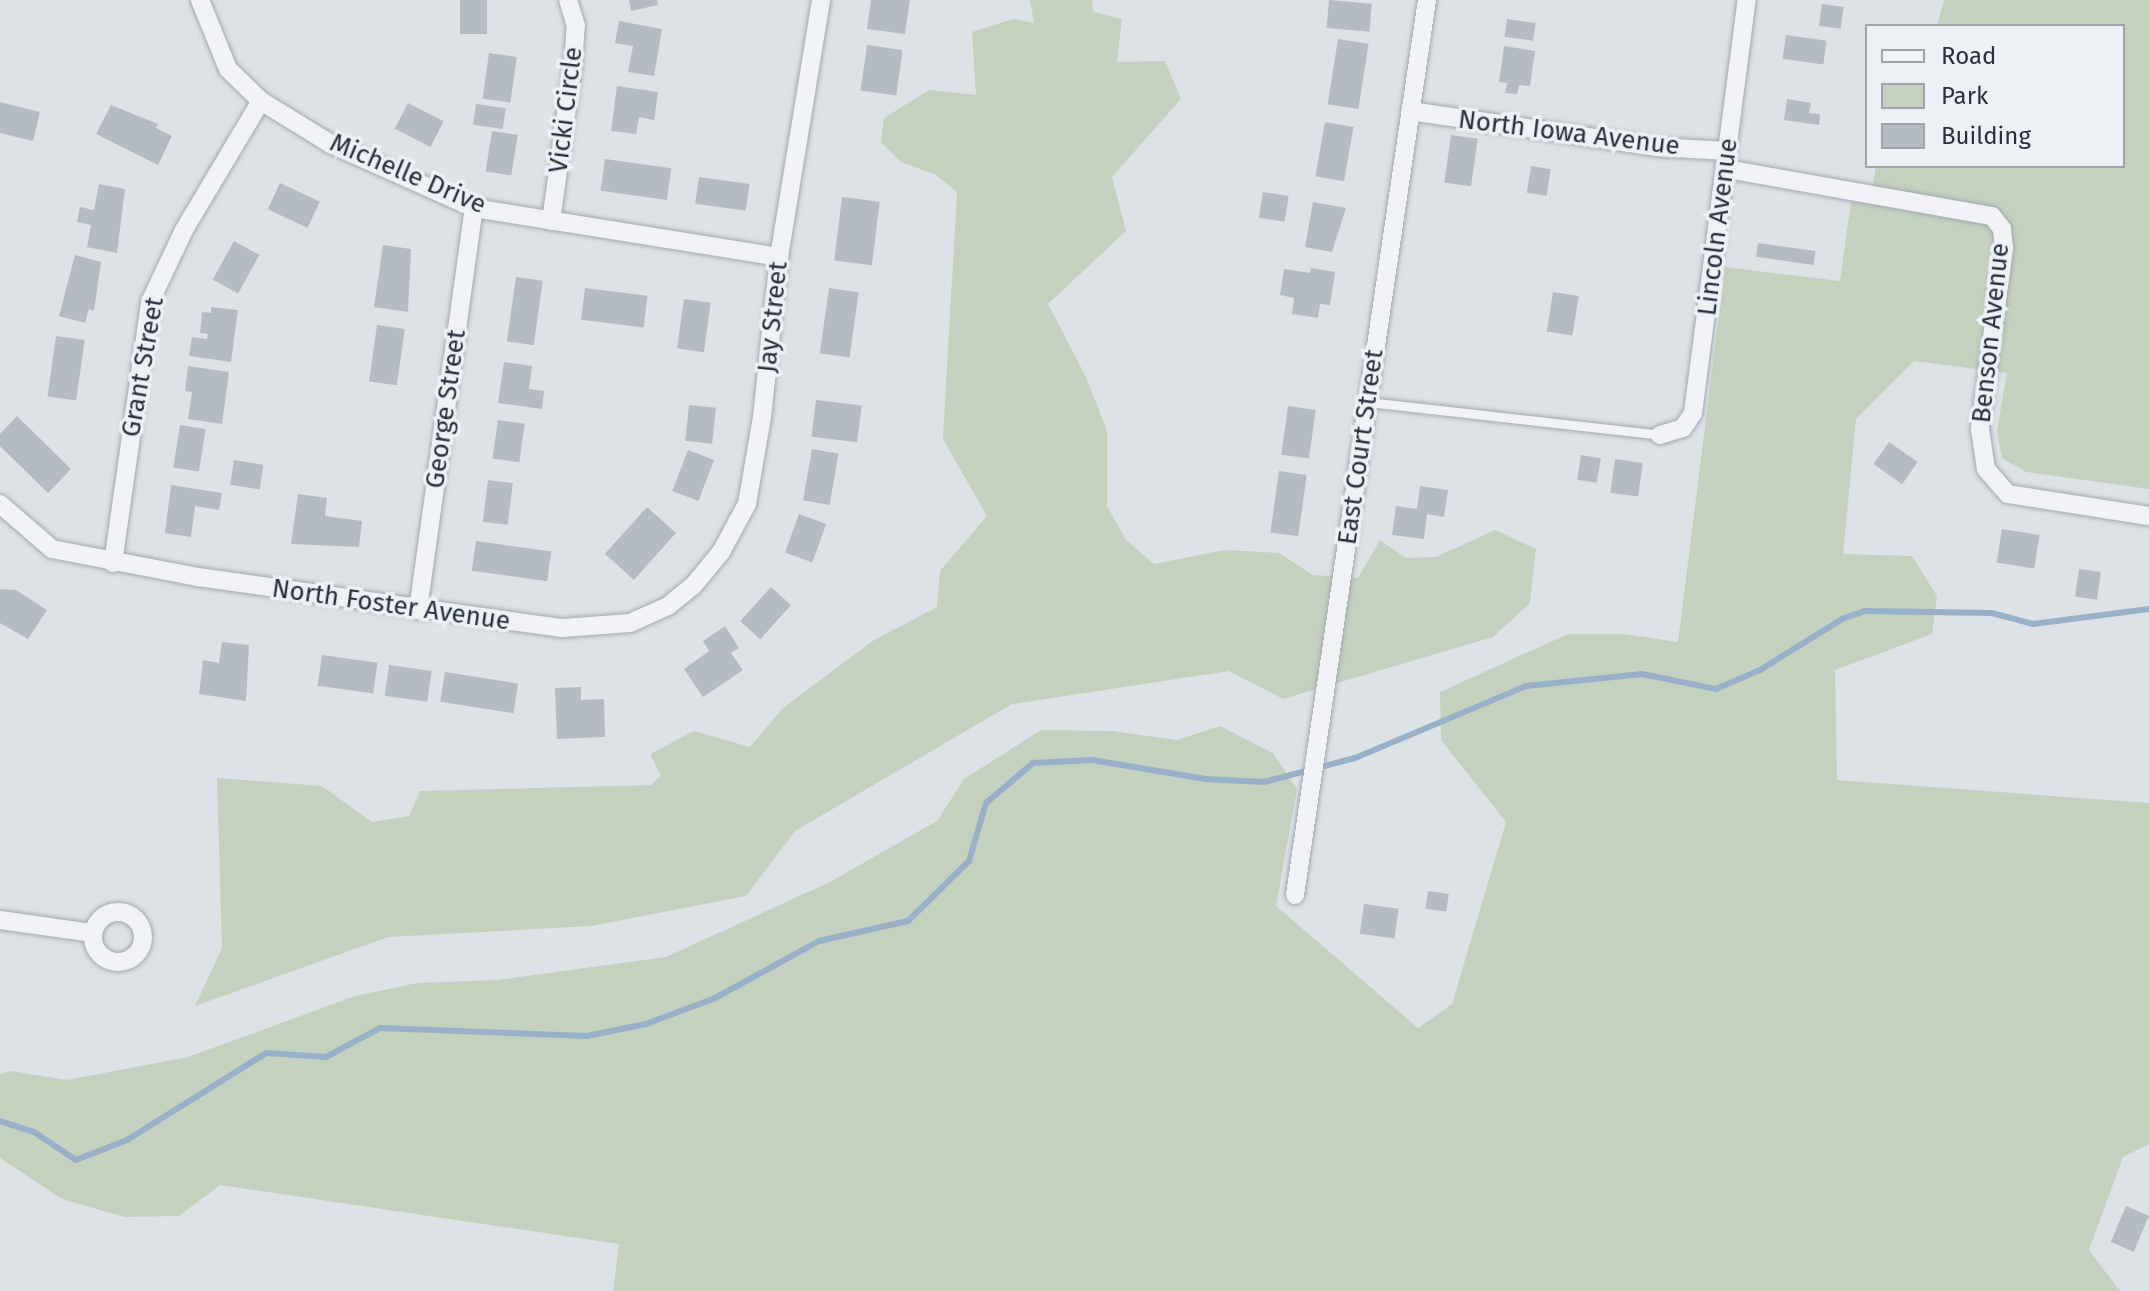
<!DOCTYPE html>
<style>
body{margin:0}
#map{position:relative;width:2149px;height:1291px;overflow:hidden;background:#dde2e7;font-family:"Fira Sans",sans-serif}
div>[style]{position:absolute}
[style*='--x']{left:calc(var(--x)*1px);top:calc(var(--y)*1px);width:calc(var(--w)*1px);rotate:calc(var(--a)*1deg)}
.green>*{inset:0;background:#c4d1be}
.stream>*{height:6px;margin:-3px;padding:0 3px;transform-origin:3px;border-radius:3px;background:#98b1c8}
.building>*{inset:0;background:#b5bbc4;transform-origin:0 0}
.roads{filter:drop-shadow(0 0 2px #a3a9b1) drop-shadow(0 0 2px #a3a9b1)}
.service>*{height:9px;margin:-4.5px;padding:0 4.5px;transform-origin:4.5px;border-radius:4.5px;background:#f0f2f6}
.minor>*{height:18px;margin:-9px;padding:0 9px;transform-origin:9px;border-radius:9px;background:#f0f2f6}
.minor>.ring{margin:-9px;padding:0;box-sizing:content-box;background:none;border:18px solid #f0f2f6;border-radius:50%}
span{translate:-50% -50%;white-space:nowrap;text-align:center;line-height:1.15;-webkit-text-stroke:7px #edf1f5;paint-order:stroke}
.street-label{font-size:26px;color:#27303e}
.legend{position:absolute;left:1865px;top:24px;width:260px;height:144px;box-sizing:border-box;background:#edf1f5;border:2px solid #9ea4ac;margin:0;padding:10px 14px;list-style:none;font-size:24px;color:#27303e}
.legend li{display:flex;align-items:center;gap:16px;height:40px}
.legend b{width:40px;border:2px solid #9ea4ac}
</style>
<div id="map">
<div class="green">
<div style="clip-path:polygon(1030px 0,1092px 0,1093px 12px,1122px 19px,1117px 62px,1165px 61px,1181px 99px,1112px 177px,1126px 231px,1048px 304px,1086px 377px,1107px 431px,1107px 506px,1126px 540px,1154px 564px,1224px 550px,1279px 553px,1313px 575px,1358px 578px,1380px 540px,1406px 558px,1436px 557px,1495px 530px,1536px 549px,1530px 603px,1493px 637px,1283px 699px,1229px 671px,1012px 704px,795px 831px,746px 896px,591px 926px,388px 937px,195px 1006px,222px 948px,217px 778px,322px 786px,372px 822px,409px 816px,420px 791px,651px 785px,661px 776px,650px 754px,694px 731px,750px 747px,783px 708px,874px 640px,937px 607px,940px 571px,987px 516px,943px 439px,957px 192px,936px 175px,901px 162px,881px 142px,884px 118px,929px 90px,976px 95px,972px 32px,1013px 19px,1034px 23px)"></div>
<div style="clip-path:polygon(1944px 0,2149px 0,2149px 489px,2026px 472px,2002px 458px,1997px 430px,2007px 373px,1914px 361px,1856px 419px,1843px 554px,1912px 556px,1937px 596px,1932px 634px,1835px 670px,1837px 780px,2149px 803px,2149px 1144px,2123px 1157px,2089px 1250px,2120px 1291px,613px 1291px,619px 1244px,220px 1185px,179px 1216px,124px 1217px,62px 1199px,0 1158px,0 1074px,11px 1071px,67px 1080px,188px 1057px,355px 996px,417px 983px,497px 980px,666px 957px,830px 882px,937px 821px,964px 779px,1041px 730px,1113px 731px,1177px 740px,1220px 726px,1273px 753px,1297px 789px,1276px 906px,1418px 1028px,1452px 1004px,1506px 822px,1441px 740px,1440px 692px,1568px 634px,1624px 634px,1678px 642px,1725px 267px,1840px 281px,1851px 202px,1870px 203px,1876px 166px,2123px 166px,2123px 26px,1937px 26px)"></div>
</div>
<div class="stream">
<div style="--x:0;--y:1121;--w:36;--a:18"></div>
<div style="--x:34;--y:1132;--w:50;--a:33.7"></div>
<div style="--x:76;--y:1160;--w:55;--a:-21.4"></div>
<div style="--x:127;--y:1140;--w:164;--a:-32"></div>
<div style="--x:266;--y:1053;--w:60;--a:3.8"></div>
<div style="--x:326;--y:1057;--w:61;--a:-28.2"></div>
<div style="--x:380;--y:1028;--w:207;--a:2.2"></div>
<div style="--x:587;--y:1036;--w:60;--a:-11.5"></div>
<div style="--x:646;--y:1024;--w:74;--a:-20.6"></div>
<div style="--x:715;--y:998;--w:119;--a:-28.7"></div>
<div style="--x:819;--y:941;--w:91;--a:-12.7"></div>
<div style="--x:908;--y:921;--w:86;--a:-44.5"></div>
<div style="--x:969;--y:861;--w:60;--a:-73.7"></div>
<div style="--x:986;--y:803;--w:62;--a:-40.4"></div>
<div style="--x:1033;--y:763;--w:59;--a:-2.9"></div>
<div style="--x:1092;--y:760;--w:115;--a:9.5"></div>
<div style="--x:1205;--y:779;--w:59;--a:2.9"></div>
<div style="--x:1264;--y:782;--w:94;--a:-14.8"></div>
<div style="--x:1355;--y:758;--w:186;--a:-22.8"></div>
<div style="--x:1526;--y:686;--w:117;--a:-5.9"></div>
<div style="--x:1642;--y:674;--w:76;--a:11.5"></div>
<div style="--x:1716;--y:689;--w:48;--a:-23.4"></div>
<div style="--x:1760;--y:670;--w:99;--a:-31.8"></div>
<div style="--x:1844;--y:618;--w:22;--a:-18"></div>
<div style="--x:1865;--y:611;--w:127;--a:0.9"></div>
<div style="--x:1992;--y:613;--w:42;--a:15"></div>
<div style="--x:2033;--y:624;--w:117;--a:-7.4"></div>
</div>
<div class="building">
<div style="left:460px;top:0;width:27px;height:34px"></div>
<div style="clip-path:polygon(629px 0,657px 0,658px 5px,631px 11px)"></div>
<div style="clip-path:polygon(871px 0,910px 0,905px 34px,867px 29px)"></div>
<div style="left:1329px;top:0;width:43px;height:28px;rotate:5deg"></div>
<div style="left:1822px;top:4px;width:22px;height:22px;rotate:8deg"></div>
<div style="left:1507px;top:19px;width:29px;height:18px;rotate:8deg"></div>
<div style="clip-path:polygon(619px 21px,662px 29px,654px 76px,628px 72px,633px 46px,615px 43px)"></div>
<div style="left:1786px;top:35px;width:41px;height:24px;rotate:8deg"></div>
<div style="left:1338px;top:39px;width:31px;height:66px;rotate:9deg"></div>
<div style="left:867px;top:45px;width:36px;height:46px;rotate:8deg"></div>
<div style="clip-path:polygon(1504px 46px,1535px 51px,1530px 86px,1519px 85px,1517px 94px,1505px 93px,1507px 83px,1499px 82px)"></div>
<div style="left:489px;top:53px;width:28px;height:46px;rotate:8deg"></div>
<div style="clip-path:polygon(617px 86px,658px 92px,654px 120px,639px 117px,636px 134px,611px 131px)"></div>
<div style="clip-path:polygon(1787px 99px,1811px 103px,1809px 113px,1820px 114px,1819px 125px,1784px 120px)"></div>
<div style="clip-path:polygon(0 102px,40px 112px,33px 141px,0 133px)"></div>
<div style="left:408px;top:103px;width:40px;height:29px;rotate:27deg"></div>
<div style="left:476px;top:104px;width:30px;height:21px;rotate:8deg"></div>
<div style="clip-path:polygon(111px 105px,158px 124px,156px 128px,172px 136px,158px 165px,96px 134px)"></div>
<div style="left:1325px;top:122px;width:29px;height:55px;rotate:10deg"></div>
<div style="left:492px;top:131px;width:26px;height:41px;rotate:9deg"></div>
<div style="left:1451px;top:135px;width:27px;height:48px;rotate:8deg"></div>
<div style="left:605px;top:159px;width:67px;height:32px;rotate:8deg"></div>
<div style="left:1531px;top:166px;width:20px;height:27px;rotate:9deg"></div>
<div style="left:699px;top:177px;width:51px;height:27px;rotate:8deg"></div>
<div style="left:280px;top:183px;width:44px;height:29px;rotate:25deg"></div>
<div style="clip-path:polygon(99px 184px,125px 189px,117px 253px,87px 247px,91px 225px,77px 222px,80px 207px,94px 210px)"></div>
<div style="left:1263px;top:192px;width:26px;height:26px;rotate:9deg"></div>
<div style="left:842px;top:197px;width:38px;height:64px;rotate:7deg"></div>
<div style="clip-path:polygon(1313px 202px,1346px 208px,1332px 252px,1305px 247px)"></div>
<div style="left:234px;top:241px;width:29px;height:44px;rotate:29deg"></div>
<div style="left:1758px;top:243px;width:58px;height:14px;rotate:8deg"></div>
<div style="clip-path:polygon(383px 245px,411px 249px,408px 312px,374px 307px)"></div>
<div style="clip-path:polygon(75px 255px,101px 262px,94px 311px,89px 309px,85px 323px,59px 316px)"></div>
<div style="clip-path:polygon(1311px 268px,1335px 272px,1330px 305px,1320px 304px,1318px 318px,1292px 314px,1294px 298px,1280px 295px,1284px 269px,1310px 273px)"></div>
<div style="left:516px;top:277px;width:27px;height:65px;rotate:8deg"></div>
<div style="left:585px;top:288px;width:63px;height:32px;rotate:7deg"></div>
<div style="left:829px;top:288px;width:30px;height:66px;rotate:8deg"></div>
<div style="left:1553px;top:292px;width:26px;height:40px;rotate:9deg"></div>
<div style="left:684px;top:299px;width:27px;height:50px;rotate:8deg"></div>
<div style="clip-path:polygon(211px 307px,238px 310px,231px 362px,189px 356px,192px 337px,207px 339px,208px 334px,200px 333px,202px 312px,211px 313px)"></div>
<div style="left:377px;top:325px;width:28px;height:57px;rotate:8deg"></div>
<div style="left:56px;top:336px;width:29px;height:61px;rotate:8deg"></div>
<div style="clip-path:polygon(504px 362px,532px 366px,529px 389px,544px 391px,542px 409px,498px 403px)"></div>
<div style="clip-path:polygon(188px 366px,229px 372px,222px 424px,188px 419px,192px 392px,185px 391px)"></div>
<div style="left:816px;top:400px;width:46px;height:37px;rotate:7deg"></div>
<div style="left:689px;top:405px;width:27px;height:36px;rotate:6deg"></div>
<div style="left:1288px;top:406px;width:28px;height:49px;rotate:8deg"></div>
<div style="clip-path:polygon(17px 416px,71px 469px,48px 493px,0 446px,0 434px)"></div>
<div style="left:498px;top:420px;width:27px;height:39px;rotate:8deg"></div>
<div style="left:180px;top:425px;width:26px;height:43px;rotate:9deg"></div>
<div style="left:1889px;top:442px;width:35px;height:27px;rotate:35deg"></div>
<div style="left:812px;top:449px;width:27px;height:52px;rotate:10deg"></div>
<div style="left:688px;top:450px;width:28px;height:44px;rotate:21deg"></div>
<div style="left:1581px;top:455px;width:20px;height:25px;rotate:9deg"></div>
<div style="left:1615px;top:459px;width:28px;height:34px;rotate:8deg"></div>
<div style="left:234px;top:460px;width:30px;height:25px;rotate:9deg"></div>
<div style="left:1279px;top:471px;width:28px;height:62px;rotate:8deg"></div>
<div style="left:488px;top:480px;width:25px;height:42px;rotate:7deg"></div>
<div style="clip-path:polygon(171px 485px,222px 493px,219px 510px,195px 506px,191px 537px,165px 533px)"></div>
<div style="clip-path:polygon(1420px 486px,1448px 490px,1444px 517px,1427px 514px,1424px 539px,1392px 535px,1396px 506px,1417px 509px)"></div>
<div style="clip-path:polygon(298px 494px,327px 498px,325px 516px,362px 521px,359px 547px,291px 544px)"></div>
<div style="left:647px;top:507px;width:39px;height:63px;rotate:42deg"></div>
<div style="left:799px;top:514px;width:29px;height:41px;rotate:20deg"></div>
<div style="left:2002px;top:529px;width:38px;height:34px;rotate:9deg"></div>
<div style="left:476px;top:541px;width:76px;height:30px;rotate:8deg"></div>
<div style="left:2079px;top:569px;width:22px;height:28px;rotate:8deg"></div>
<div style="left:771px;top:587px;width:27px;height:46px;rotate:42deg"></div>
<div style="clip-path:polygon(0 589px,16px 590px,47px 610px,28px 639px,0 623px)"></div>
<div style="clip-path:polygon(725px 626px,739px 648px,731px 653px,743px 670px,703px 697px,684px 669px,709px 651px,703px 641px)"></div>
<div style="clip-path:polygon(222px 642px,249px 645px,246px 701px,199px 694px,203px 660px,219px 663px)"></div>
<div style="left:322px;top:655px;width:56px;height:31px;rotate:8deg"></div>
<div style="left:389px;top:665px;width:43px;height:31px;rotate:8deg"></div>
<div style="left:445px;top:672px;width:74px;height:30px;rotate:9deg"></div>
<div style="clip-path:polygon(581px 687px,581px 700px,604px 699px,605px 737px,557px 739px,555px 688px)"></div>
<div style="left:1428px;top:891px;width:21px;height:18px;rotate:8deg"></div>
<div style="left:1364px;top:904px;width:35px;height:30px;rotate:8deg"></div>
<div style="left:2126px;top:1206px;width:25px;height:39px;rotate:23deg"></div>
</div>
<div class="roads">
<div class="service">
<div style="--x:1368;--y:402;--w:294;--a:6.4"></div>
</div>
<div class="minor">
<div style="--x:200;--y:0;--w:74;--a:67.9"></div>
<div style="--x:228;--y:69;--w:46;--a:44.1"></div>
<div style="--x:261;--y:101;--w:82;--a:31.6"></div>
<div style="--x:331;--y:144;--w:157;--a:24.1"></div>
<div style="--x:474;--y:208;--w:309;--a:9.1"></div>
<div style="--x:1410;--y:111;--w:249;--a:8.3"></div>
<div style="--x:1656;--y:147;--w:72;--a:3.2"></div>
<div style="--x:1727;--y:169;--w:269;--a:10.1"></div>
<div style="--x:1992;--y:216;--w:16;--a:52"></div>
<div style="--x:2002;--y:229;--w:19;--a:84"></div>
<div style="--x:2004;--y:248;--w:183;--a:97.6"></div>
<div style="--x:1980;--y:429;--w:40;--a:81.5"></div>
<div style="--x:1986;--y:469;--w:33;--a:49"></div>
<div style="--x:2008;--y:494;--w:143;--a:8.9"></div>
<div style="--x:551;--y:221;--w:158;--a:-82"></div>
<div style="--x:573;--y:65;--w:39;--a:-86"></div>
<div style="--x:576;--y:26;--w:27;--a:-107"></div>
<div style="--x:1660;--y:435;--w:24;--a:-17"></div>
<div style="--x:1683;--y:428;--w:18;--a:-56"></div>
<div style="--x:1693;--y:413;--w:417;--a:-82.6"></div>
<div style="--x:0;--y:504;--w:69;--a:40.9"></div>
<div style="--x:52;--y:549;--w:149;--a:10.9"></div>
<div style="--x:198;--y:577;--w:369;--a:8"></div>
<div style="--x:563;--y:628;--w:67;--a:-4.3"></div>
<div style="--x:630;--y:623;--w:42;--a:-24.1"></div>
<div style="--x:668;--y:606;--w:32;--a:-39"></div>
<div style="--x:693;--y:586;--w:44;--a:-50.5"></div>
<div style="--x:721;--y:552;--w:55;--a:-61.6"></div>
<div style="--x:747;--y:504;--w:88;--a:-80.2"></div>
<div style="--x:762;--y:417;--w:161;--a:-83.9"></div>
<div style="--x:779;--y:257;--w:260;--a:-80.7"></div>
<div style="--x:113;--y:563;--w:264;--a:-81.9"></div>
<div style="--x:150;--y:302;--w:80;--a:-64.7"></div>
<div style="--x:184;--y:230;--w:150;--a:-59.2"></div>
<div style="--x:418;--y:610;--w:406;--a:-82.1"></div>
<div style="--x:1295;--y:895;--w:905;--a:-81.61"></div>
<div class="ring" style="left:93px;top:912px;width:32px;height:32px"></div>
<div style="--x:0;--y:920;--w:94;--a:8"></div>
</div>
</div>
<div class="street-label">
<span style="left:566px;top:110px;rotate:-83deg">Vicki Circle</span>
<span style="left:1569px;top:133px;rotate:7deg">North Iowa Avenue</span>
<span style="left:408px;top:174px;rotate:23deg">Michelle Drive</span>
<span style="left:1718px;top:227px;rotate:-83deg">Lincoln Avenue</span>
<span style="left:773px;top:317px;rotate:-84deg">Jay Street</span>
<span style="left:1991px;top:333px;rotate:-84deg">Benson Avenue</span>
<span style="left:143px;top:367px;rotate:-80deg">Grant Street</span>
<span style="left:446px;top:409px;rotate:-82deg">George Street</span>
<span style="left:1361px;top:447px;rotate:-82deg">East Court Street</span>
<span style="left:391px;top:605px;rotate:8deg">North Foster Avenue</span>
</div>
<ul class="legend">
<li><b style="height:10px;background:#f0f2f6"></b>Road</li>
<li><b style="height:22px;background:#c4d1be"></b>Park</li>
<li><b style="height:22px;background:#b5bbc4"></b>Building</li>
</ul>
</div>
